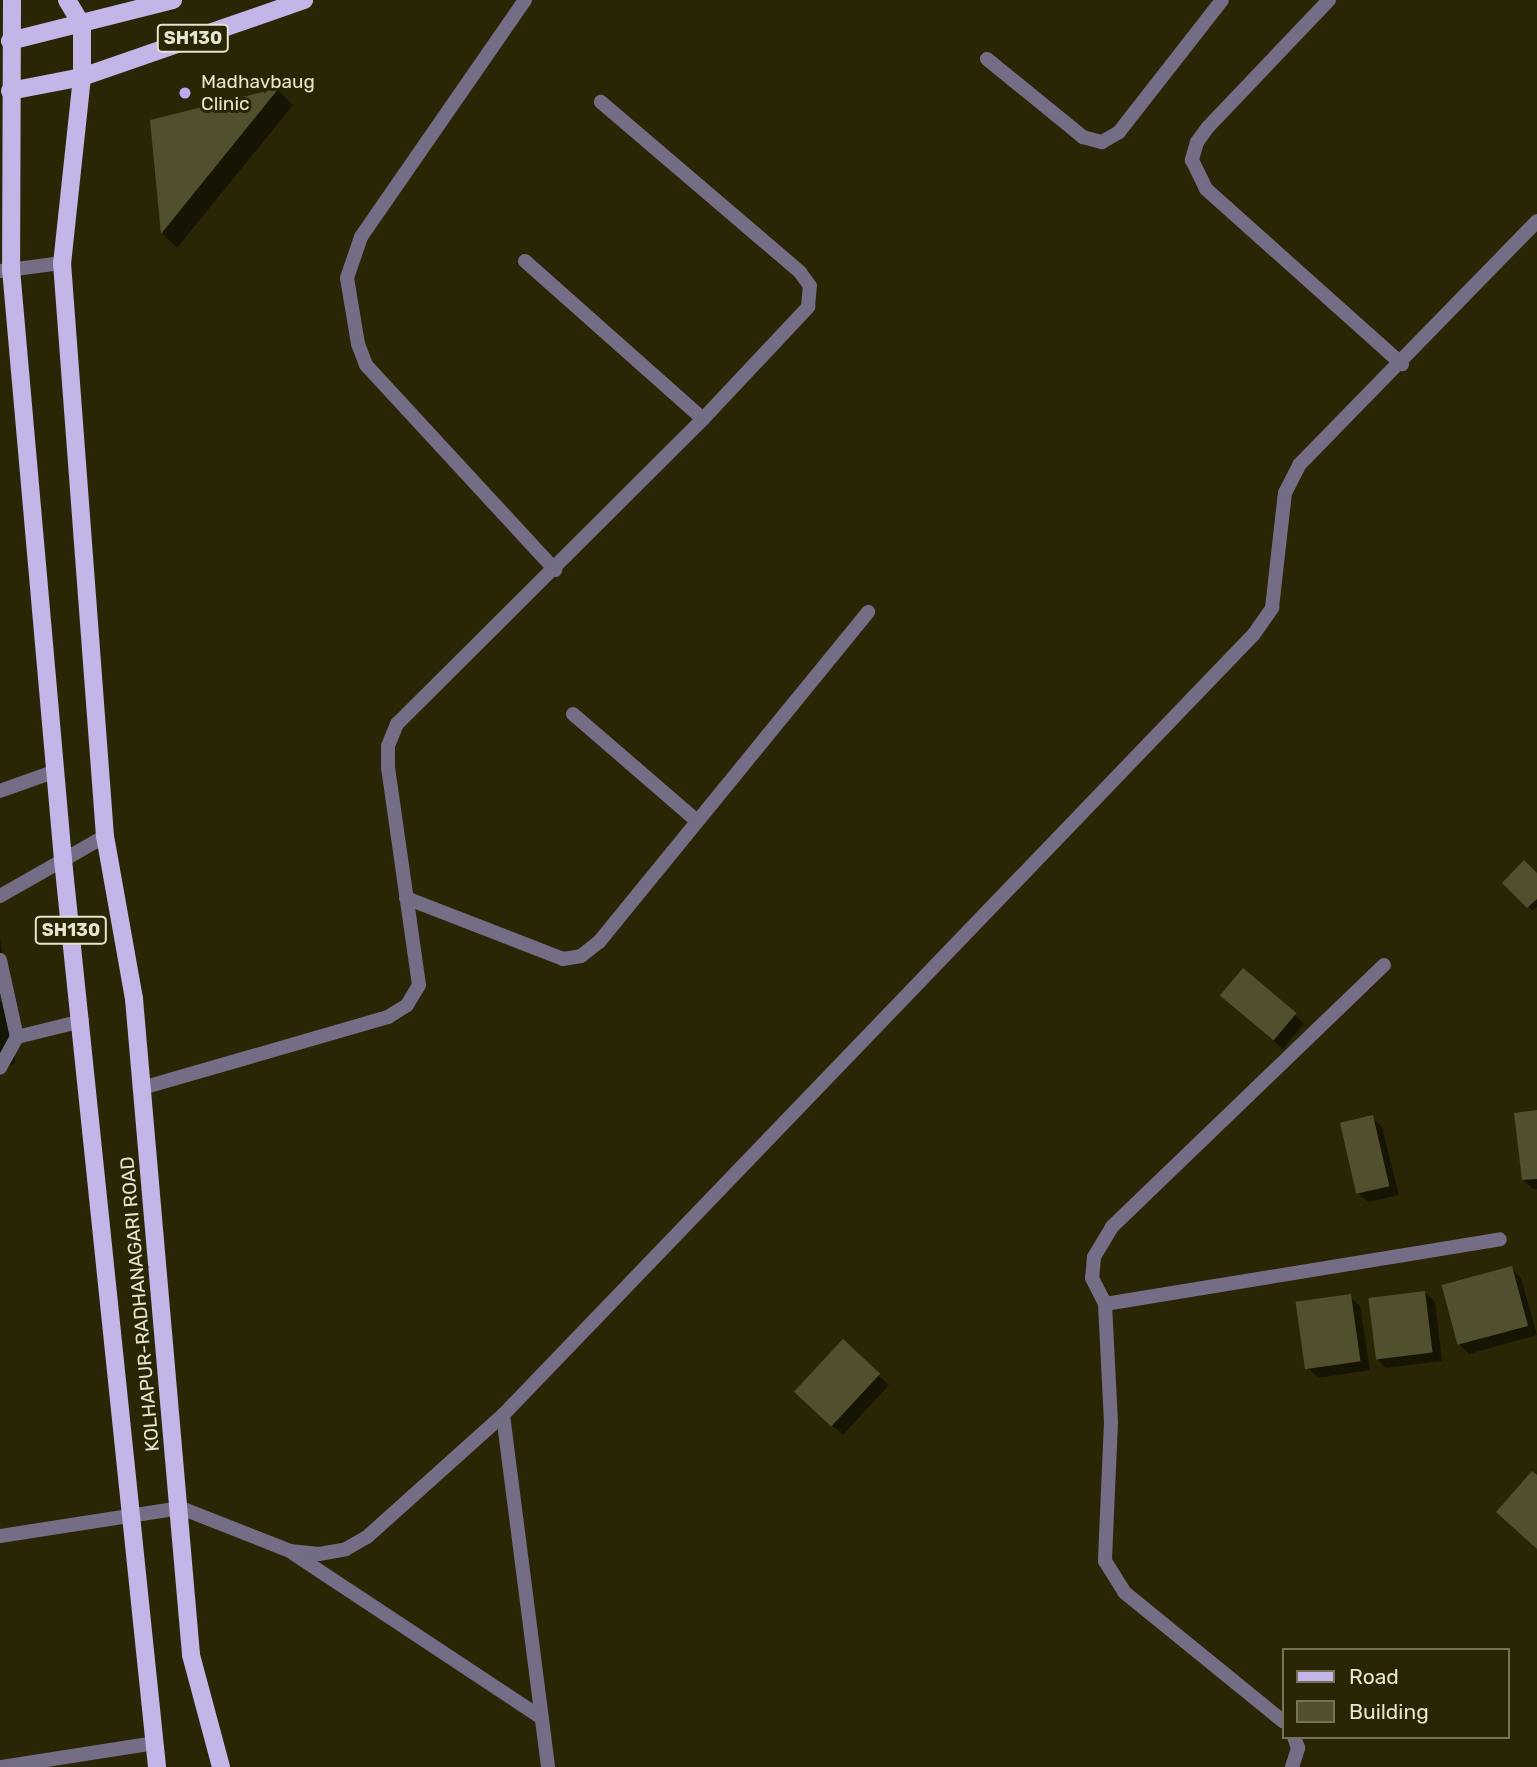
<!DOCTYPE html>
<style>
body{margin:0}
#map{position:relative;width:1537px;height:1767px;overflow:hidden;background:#2a2605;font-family:Rubik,sans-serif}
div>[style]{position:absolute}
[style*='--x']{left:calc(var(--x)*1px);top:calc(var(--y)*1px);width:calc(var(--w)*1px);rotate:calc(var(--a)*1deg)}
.shadow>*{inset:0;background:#0007}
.building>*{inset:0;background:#524f2e;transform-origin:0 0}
.street>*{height:14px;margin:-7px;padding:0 7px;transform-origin:7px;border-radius:7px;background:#746d86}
.primary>*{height:18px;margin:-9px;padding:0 9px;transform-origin:9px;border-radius:9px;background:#c3b5e8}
.dots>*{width:19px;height:19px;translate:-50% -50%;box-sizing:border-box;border:4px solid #2a2605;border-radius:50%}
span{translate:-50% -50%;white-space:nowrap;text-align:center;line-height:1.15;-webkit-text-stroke:6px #2a2605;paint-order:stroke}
.shield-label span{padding:2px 5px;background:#2a2605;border:2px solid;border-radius:5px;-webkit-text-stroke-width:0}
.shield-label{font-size:18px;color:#e6e5d2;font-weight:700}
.poi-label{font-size:19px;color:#e6e5d2}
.left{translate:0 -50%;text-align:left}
.street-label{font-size:19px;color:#e6e5d2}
.legend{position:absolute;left:1282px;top:1648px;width:228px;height:91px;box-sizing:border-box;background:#2a2605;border:2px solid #757257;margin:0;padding:9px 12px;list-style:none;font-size:21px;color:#e6e5d2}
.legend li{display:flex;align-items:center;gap:14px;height:35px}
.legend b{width:35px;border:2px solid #757257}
</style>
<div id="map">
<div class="shadow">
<div style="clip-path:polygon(278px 90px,293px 105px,177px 248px,163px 234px,152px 121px)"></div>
<div style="clip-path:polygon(1537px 875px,1537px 907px,1533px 911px,1504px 883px)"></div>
<div style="clip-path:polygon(0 939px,7px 982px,0 986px)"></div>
<div style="clip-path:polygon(0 1001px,14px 1014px,15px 1063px,0 1072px)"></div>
<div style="clip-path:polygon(1231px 1005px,1294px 1014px,1304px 1024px,1283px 1049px)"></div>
<div style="clip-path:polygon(1537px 1112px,1537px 1189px,1533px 1189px,1523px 1180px)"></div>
<div style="clip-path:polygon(1372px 1117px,1382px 1127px,1399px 1195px,1368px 1202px,1358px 1193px)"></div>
<div style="clip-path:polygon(1511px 1268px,1521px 1278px,1537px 1335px,1469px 1354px,1459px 1344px)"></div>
<div style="clip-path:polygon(1425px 1292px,1435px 1302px,1442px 1361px,1386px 1368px,1376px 1358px)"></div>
<div style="clip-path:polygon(1350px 1296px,1360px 1306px,1370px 1370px,1318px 1378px,1308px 1368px)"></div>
<div style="clip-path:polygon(843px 1342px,889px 1385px,843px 1435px,806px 1402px)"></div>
</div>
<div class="building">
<div style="clip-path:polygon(279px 88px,161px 234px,150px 120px)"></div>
<div style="clip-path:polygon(1524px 860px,1537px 873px,1537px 899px,1527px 908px,1502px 883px)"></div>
<div style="left:1243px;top:968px;width:70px;height:36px;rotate:40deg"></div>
<div style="clip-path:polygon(1537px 1110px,1537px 1179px,1522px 1180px,1514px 1113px)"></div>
<div style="left:1373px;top:1115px;width:73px;height:34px;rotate:77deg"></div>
<div style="left:1512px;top:1266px;width:62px;height:73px;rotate:75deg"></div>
<div style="left:1425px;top:1291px;width:62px;height:57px;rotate:83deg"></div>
<div style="left:1351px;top:1294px;width:68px;height:56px;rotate:82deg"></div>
<div style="left:843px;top:1339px;width:51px;height:72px;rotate:43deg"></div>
<div style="clip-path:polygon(1532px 1471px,1537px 1475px,1537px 1549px,1496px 1512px)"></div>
</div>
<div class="street">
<div style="--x:525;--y:0;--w:288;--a:124.7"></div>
<div style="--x:361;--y:237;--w:43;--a:108.9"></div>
<div style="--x:347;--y:278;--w:67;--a:80.5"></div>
<div style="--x:358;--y:344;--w:22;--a:69"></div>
<div style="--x:366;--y:365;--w:279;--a:47.3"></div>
<div style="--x:1329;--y:0;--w:175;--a:133.6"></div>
<div style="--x:1208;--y:127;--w:19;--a:126"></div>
<div style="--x:1197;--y:142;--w:19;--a:106"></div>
<div style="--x:1192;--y:160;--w:32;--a:64"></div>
<div style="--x:1206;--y:189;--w:263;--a:41.8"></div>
<div style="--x:987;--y:59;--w:124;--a:39.1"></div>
<div style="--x:1083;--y:137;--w:20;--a:15"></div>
<div style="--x:1102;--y:142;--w:20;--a:-30"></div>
<div style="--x:1119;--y:132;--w:167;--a:-52"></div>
<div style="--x:525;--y:261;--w:238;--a:41.6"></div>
<div style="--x:0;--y:271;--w:63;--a:-7.4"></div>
<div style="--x:573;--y:714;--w:162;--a:40.8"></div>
<div style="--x:0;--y:791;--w:59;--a:-19.7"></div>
<div style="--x:0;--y:896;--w:121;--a:-29.7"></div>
<div style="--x:406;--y:898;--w:168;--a:21.2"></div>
<div style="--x:563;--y:959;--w:18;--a:-9"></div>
<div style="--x:581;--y:956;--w:23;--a:-38"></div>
<div style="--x:599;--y:942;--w:426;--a:-50.8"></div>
<div style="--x:0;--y:960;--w:79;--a:77.6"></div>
<div style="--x:17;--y:1037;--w:35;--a:119"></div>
<div style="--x:1384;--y:965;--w:378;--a:136.1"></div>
<div style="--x:1112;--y:1227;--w:35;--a:121"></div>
<div style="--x:1094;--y:1257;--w:21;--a:95"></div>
<div style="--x:1092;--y:1278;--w:29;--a:63"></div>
<div style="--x:1105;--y:1304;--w:400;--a:-9.3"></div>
<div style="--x:17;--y:1037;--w:67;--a:-13.8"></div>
<div style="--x:142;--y:1088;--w:256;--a:-16.1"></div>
<div style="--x:388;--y:1017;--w:22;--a:-32"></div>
<div style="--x:407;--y:1005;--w:23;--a:-59"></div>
<div style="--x:419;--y:985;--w:220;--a:-98.1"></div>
<div style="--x:388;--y:767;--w:21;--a:-90"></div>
<div style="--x:388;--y:746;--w:24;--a:-68"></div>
<div style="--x:397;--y:724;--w:432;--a:-44.9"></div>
<div style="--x:703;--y:419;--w:154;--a:-46.8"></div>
<div style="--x:808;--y:307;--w:21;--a:-85"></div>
<div style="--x:810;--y:286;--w:17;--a:-126"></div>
<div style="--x:800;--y:272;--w:262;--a:-139.5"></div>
<div style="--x:1105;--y:1304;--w:118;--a:87.1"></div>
<div style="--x:1111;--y:1422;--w:139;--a:92.5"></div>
<div style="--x:1105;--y:1561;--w:36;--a:58"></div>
<div style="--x:1124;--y:1592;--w:205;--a:39.1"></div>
<div style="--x:503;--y:1415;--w:355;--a:82.7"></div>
<div style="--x:0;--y:1536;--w:183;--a:-8.8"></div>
<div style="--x:181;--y:1508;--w:117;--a:21.5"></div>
<div style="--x:290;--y:1551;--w:29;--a:6"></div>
<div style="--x:319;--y:1554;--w:27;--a:-10"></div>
<div style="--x:346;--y:1549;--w:24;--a:-30"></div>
<div style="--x:367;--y:1537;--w:183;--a:-41.9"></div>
<div style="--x:503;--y:1415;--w:1083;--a:-46.12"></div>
<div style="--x:1254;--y:634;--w:32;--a:-55"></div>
<div style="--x:1272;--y:608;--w:116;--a:-83.6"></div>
<div style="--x:1285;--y:493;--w:31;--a:-63"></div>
<div style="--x:1299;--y:465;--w:341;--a:-45.7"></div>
<div style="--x:294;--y:1554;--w:297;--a:33.5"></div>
<div style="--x:2;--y:1767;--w:155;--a:-8.9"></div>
<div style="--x:1292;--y:1767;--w:20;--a:-72"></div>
<div style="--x:1298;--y:1748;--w:12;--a:-110"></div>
</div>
<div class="primary">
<div style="--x:12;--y:0;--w:269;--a:90.2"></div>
<div style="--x:11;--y:269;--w:593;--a:84.97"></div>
<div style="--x:63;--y:860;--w:912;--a:84.08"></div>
<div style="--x:67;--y:0;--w:29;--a:59"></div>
<div style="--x:82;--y:25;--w:52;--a:90"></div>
<div style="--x:82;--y:77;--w:187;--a:96.1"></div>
<div style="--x:62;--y:263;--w:575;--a:85.71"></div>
<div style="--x:105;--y:836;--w:166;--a:79.9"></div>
<div style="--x:134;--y:999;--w:658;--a:85.03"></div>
<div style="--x:191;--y:1655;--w:116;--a:75"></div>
<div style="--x:10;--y:41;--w:168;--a:-14.1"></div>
<div style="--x:10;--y:91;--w:73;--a:-11"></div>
<div style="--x:82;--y:77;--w:235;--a:-19.1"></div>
</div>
<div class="dots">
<div style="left:185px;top:93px;background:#bfa9f4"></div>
</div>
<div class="shield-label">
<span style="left:193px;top:38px">SH130</span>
<span style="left:71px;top:930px">SH130</span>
</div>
<div class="poi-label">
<span class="left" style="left:201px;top:93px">Madhavbaug<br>Clinic</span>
</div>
<div class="street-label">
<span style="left:140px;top:1304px;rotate:-95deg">KOLHAPUR-RADHANAGARI ROAD</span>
</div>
<ul class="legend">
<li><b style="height:9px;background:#c3b5e8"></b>Road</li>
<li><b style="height:19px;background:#524f2e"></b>Building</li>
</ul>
</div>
